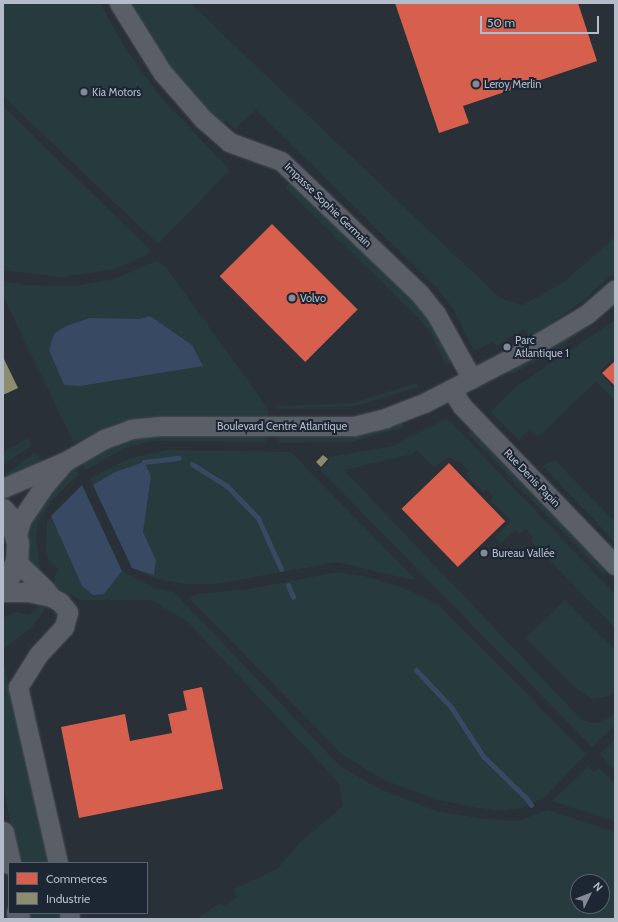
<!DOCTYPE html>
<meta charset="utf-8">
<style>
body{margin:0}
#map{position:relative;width:618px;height:922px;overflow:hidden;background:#2a3038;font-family:Cabin,sans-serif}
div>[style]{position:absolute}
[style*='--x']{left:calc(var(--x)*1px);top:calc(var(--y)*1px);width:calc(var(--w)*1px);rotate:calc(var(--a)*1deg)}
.green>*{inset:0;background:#273a3e;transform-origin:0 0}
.water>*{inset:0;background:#384963}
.shops>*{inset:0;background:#d6604d;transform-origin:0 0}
.industry>*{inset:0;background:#8c8c6e}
.stream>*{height:5px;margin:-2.5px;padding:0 2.5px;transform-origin:2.5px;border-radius:2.5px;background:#384963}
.roads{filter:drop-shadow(0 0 1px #484c53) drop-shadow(0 0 1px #484c53)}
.minor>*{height:19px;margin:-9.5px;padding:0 9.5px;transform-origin:9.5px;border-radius:9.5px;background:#5a5e66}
.tertiary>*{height:22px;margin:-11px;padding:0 11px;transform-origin:11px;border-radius:11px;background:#5a5e66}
.dots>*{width:11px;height:11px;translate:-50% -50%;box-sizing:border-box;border:2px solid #1d2633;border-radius:50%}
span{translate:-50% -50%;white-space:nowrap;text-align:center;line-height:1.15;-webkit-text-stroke:4px #1d2633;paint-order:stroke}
.poi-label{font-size:11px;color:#b4bcc9}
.left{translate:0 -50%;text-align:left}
.street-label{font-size:11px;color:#b4bcc9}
.frame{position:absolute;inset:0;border:4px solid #b4bcc9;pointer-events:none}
.legend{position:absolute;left:8px;top:862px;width:140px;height:52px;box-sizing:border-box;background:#1d2633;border:1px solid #59626f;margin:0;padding:5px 7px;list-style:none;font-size:12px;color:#b4bcc9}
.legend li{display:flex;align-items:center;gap:8px;height:20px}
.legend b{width:20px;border:1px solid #59626f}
.north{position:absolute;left:570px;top:874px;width:40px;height:40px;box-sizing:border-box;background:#1d2633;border:1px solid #59626f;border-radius:50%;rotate:47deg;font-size:11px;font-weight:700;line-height:16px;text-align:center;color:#b4bcc9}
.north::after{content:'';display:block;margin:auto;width:14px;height:18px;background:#848b96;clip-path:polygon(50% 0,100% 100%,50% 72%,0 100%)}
.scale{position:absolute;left:480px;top:16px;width:119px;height:18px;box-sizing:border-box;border:2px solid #b4bcc9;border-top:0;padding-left:5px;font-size:12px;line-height:14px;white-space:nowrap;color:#b4bcc9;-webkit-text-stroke:3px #1d2633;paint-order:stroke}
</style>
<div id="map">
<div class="green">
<div style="clip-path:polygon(3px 3px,100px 3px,124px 46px,158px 94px,230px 170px,158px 244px,3px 96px)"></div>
<div style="clip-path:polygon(128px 3px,190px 3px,500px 298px,523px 305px,564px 282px,615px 237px,615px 272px,585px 299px,530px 338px,524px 329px,496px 346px,493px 342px,474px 351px,454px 310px,438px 289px,256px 110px,235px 129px,226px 120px,222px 127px,178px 80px)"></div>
<div style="clip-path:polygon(3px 106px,150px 250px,147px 255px,112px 270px,60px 277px,3px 270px)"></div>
<div style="clip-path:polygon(290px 178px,424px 310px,452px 362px,446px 365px,431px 333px,419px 319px,286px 188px)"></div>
<div style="clip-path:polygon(157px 261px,166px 267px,268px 409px,269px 417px,151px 417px,118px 423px,74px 443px,3px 296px,3px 281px,25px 285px,75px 286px,114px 279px)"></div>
<div style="clip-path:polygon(615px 296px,615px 304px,602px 316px,562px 346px,511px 375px,507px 368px)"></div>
<div style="clip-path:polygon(615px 320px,615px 357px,599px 372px,615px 389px,615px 401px,596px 381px,539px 437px,531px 429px,519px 440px,491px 412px,517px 386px)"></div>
<div style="clip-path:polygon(416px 383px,418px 387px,355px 406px,278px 409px,276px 406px,353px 403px)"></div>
<div style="clip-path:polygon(447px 418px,615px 594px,615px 628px,531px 541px,533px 537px,526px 529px,519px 534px,515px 530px,500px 544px,495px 537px,511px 521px,490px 500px,494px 497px,486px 489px,483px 492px,466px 475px,469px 471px,459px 460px,456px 462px,450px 456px,434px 467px,417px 450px,412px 454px,344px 470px,581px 719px,591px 723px,601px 722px,615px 714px,615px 725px,592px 747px,320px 470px,330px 460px,328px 457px,393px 446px)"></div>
<div style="clip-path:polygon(401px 421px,405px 427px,351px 442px,279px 443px,279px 435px,351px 434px)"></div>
<div style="clip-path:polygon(472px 427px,607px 571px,604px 575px,467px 433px)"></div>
<div style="clip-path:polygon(176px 431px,265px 435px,266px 442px,151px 441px,125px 448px,86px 470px,82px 462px,108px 448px,140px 437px)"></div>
<div style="clip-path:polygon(28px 438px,32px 445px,3px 465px,3px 452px)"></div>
<div style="clip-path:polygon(167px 450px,291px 452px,414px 578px,412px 580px,336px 562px,217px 584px,186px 584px,157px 579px,132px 568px,90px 478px,127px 459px)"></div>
<div style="clip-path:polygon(36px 452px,42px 462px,3px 483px,3px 476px)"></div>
<div style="clip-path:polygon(549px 462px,557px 462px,615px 522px,615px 542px,543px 466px)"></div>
<div style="clip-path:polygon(75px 468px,79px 474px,54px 498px,39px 520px,36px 535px,41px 574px,31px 565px,28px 556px,29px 518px,52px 488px)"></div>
<div style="clip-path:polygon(evenodd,82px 485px,122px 571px,157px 589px,174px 592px,340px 766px,377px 788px,436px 811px,484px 819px,518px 821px,547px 810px,615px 832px,615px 919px,196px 919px,220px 903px,225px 906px,237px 897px,234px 889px,277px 869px,300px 842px,343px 806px,340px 784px,187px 621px,150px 600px,81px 600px,55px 587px,54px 578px,59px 569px,49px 562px,46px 549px,47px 522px,82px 485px,578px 882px,602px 882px,602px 906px,578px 906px,578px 882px)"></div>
<div style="clip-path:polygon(338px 572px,363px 576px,401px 587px,439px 605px,586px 754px,545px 797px,522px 808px,496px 811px,438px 800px,384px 780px,343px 755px,190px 599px,197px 594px,249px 589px)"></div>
<div style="clip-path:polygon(565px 600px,615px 650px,615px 690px,609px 696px,593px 699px,578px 690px,526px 638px)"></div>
<div style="clip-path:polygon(38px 606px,46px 608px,32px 627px,3px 649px,3px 618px,16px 612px,30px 615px)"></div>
<div style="clip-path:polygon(3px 659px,48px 863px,17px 863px,3px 782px)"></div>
<div style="clip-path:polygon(615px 739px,615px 771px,600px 754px)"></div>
<div style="clip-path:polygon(588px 766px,594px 772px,599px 768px,615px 784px,615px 821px,552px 801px)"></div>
<div style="left:26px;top:913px;width:33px;height:6px"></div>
</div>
<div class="water">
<div style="clip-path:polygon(150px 316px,192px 345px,203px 366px,80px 386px,64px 385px,49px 350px,54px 334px,66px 326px,90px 318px,140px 319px)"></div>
<div style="clip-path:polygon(144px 462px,151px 476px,143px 532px,156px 560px,154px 575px,132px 568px,93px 485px,115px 472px)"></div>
<div style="clip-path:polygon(82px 485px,122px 571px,104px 594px,93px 595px,82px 586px,51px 516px)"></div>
</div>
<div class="shops">
<div style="clip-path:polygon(395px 3px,578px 3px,597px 61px,463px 106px,469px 123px,439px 133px)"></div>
<div style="left:272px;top:224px;width:121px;height:74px;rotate:45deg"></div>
<div style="clip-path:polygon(615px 361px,615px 386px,602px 373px)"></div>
<div style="left:449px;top:463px;width:81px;height:66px;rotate:46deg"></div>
<div style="clip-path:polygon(202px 687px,223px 789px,79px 818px,61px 727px,125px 714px,130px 741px,172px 733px,168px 714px,187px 710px,183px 691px)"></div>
</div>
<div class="industry">
<div style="clip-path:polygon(3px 357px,18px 388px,3px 395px)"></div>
<div style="clip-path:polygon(323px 455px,328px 459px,321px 467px,316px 462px)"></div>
</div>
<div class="stream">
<div style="--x:144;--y:462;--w:35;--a:-7"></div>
<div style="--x:192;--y:464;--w:41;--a:32.2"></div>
<div style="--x:227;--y:486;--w:45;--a:45.9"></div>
<div style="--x:258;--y:518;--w:56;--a:65.7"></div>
<div style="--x:288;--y:585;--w:13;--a:67"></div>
<div style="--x:416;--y:670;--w:51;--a:46.6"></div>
<div style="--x:451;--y:707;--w:59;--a:56.9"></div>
<div style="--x:483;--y:756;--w:62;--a:44.3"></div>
<div style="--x:527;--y:799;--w:7;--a:56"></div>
</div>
<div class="roads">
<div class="minor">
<div style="--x:119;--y:3;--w:81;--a:58.1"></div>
<div style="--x:162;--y:72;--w:62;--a:48.9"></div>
<div style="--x:203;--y:119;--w:35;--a:41"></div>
<div style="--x:229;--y:142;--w:55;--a:20.1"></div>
<div style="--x:281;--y:161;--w:192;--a:43.7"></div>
<div style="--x:420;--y:294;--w:26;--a:51"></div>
<div style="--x:436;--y:314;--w:74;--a:61"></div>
<div style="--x:451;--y:389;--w:20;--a:57"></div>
<div style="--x:462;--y:406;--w:221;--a:46.1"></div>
<div style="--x:3;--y:488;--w:69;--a:-23.2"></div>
<div style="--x:66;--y:461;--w:44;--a:-30.1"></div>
<div style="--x:104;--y:439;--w:29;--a:-20"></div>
<div style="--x:131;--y:429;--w:30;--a:-6"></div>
<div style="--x:161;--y:426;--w:193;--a:0"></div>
<div style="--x:354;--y:426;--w:32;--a:-14"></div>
<div style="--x:385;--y:418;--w:42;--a:-21"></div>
<div style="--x:424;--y:403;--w:111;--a:-27.3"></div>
<div style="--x:523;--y:352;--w:74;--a:-30.7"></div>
<div style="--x:587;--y:314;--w:37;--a:-41"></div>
<div style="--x:17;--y:535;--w:16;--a:-75"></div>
<div style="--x:21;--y:520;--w:40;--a:-56"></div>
<div style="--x:43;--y:487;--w:29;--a:-49"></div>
<div style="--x:17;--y:562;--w:39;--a:44"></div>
<div style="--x:45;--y:589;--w:10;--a:53"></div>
<div style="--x:3;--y:592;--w:25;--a:0"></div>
<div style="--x:28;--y:592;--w:24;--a:12"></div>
<div style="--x:51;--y:597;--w:10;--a:29"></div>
<div style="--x:60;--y:602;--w:13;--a:51"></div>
<div style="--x:68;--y:612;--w:16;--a:105"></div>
<div style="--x:64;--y:627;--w:38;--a:133"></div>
<div style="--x:38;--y:655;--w:38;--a:122"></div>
<div style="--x:18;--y:687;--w:180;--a:77.2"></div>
<div style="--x:69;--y:913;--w:6;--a:81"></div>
</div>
<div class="tertiary">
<div style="--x:3;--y:510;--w:12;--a:48"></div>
<div style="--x:11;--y:519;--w:26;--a:74"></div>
<div style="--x:18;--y:544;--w:18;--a:93"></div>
<div style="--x:17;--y:562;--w:30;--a:118"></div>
<div style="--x:3;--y:833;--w:31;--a:77"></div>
<div style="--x:18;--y:913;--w:6;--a:81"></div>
</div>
</div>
<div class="dots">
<div style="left:476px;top:84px;background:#848b96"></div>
<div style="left:84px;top:92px;background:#848b96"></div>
<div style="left:292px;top:298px;background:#848b96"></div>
<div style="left:507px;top:347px;background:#848b96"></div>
<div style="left:484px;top:553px;background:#848b96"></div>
</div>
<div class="poi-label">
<span class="left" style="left:484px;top:84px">Leroy Merlin</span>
<span class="left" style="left:92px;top:92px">Kia Motors</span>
<span class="left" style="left:300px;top:298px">Volvo</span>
<span class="left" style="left:515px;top:347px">Parc<br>Atlantique 1</span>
<span class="left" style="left:492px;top:553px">Bureau Vallée</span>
</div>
<div class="street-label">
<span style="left:328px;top:205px;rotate:44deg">Impasse Sophie Germain</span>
<span style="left:282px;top:426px">Boulevard Centre Atlantique</span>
<span style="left:532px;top:478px;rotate:46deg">Rue Denis Papin</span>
</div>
<div class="frame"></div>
<ul class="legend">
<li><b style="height:11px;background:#d6604d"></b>Commerces</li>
<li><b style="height:11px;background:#8c8c6e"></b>Industrie</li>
</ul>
<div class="north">N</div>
<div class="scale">50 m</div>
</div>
